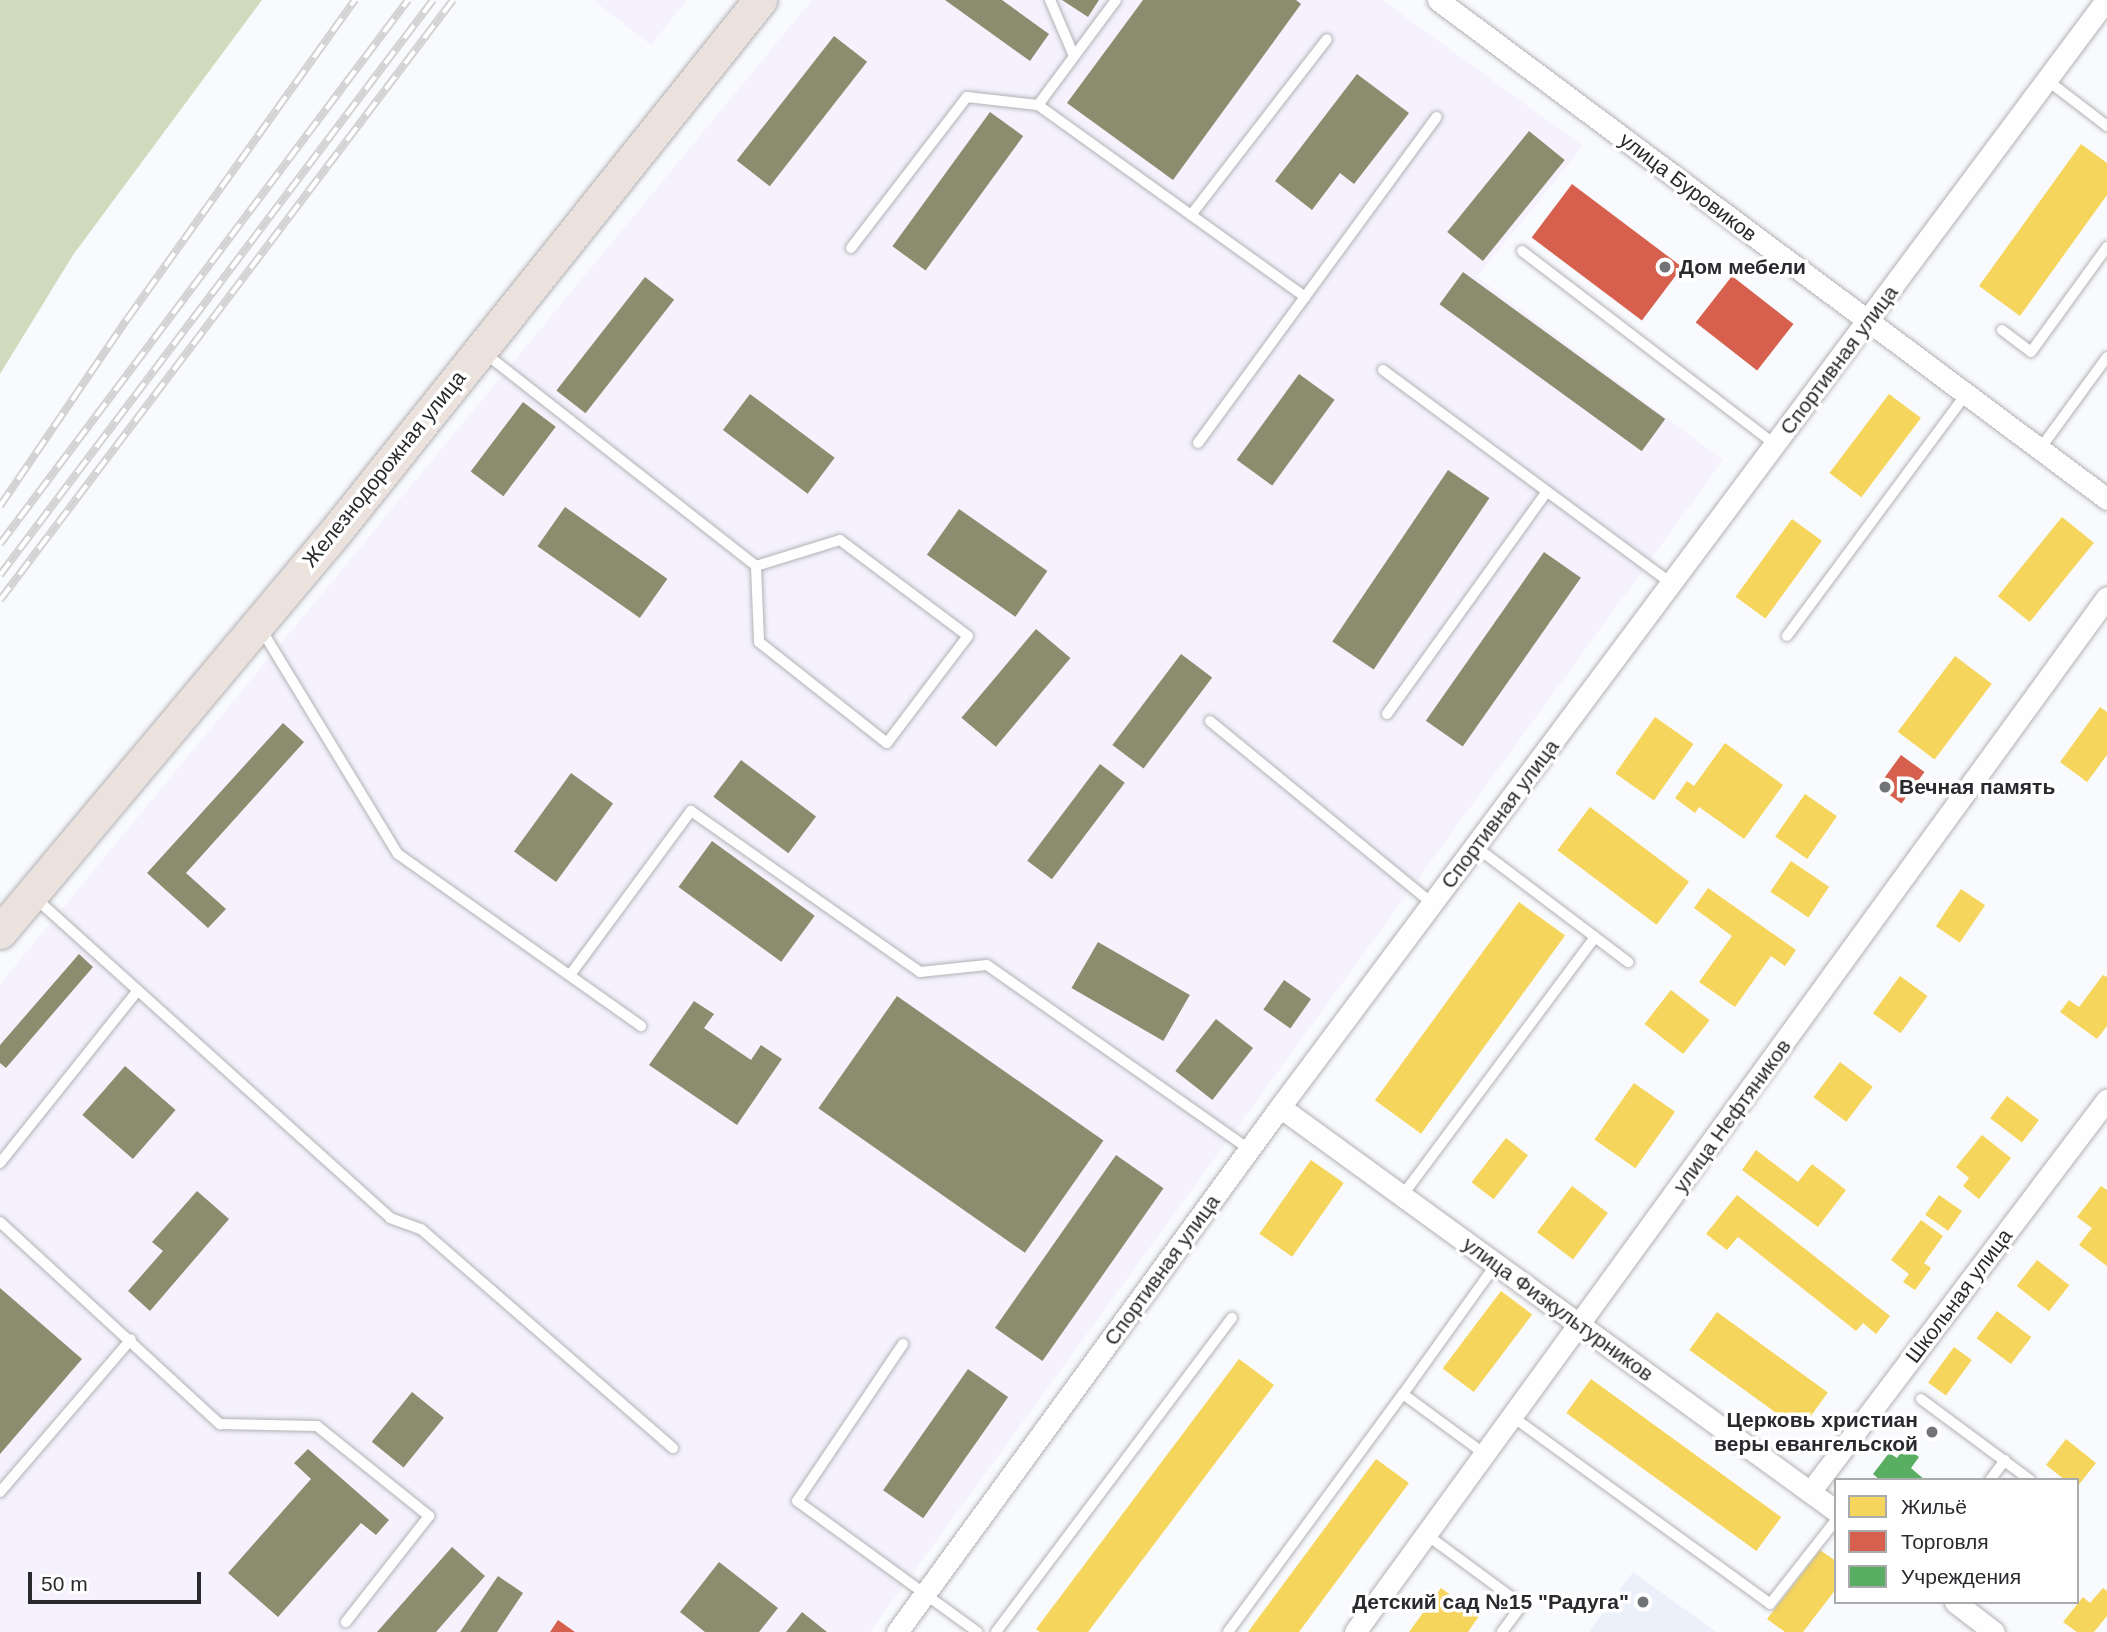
<!DOCTYPE html>
<meta charset="utf-8">
<style>
body{margin:0}
#map{position:relative;width:2107px;height:1632px;overflow:hidden;background:#f9fafd;font-family:Arial,sans-serif}
div>[style]{position:absolute}
[style*='--x']{left:calc(var(--x)*1px);top:calc(var(--y)*1px);width:calc(var(--w)*1px);rotate:calc(var(--a)*1deg)}
.industrial>*{inset:0;background:#f5f2fe}
.built>*{inset:0;background:#ecf0fa}
.forest>*{inset:0;background:#cfdbbc}
.homes>*{inset:0;background:#f6d55c;transform-origin:0 0}
.shops>*{inset:0;background:#d6604d;transform-origin:0 0}
.public>*{inset:0;background:#5aae61}
.industry>*{inset:0;background:#8c8c6e;transform-origin:0 0}
.roads{filter:drop-shadow(0 0 2px #b2b2b5) drop-shadow(0 0 2px #b2b2b5)}
.lane>*{height:10px;margin:-5px;padding:0 5px;transform-origin:5px;border-radius:5px;background:#fefeff}
.street>*{height:21px;margin:-10.5px;padding:0 10.5px;transform-origin:10.5px;border-radius:10.5px;background:#fefeff}
.primary>*{height:33px;margin:-16.5px;padding:0 16.5px;transform-origin:16.5px;border-radius:16.5px;background:#ebe2de}
.rail>*{height:8px;margin-top:-4px;transform-origin:0;background:repeating-linear-gradient(90deg,#fff 0 16px,#d3d3d3 0 32px);box-sizing:border-box;border-block:2px solid #d3d3d3}
.dots>*{width:19px;height:19px;translate:-50% -50%;box-sizing:border-box;border:4px solid #fff;border-radius:50%}
span{translate:-50% -50%;white-space:nowrap;text-align:center;line-height:1.15;-webkit-text-stroke:7px #fff;paint-order:stroke}
.street-label{font-size:21px;color:#282a2d}
.poi-label{font-size:21px;color:#282a2d;font-weight:700}
.left{translate:0 -50%;text-align:left}
.right{translate:-100% -50%;text-align:right}
.legend{position:absolute;left:1834px;top:1478px;width:245px;height:126px;box-sizing:border-box;background:#fff;border:2px solid #a9aaab;margin:0;padding:9px 12px;list-style:none;font-size:21px;color:#282a2d}
.legend li{display:flex;align-items:center;gap:14px;height:35px}
.legend b{width:35px;border:2px solid #a9aaab}
.scale{position:absolute;left:28px;top:1572px;width:173px;height:32px;box-sizing:border-box;border:4px solid #282a2d;border-top:0;padding-left:9px;font-size:21px;line-height:24px;white-space:nowrap;color:#282a2d;-webkit-text-stroke:5px #fff;paint-order:stroke}
</style>
<div id="map">
<div class="industrial">
<div style="clip-path:polygon(593px 0,687px 0,651px 45px)"></div>
<div style="clip-path:polygon(812px 0,1382px 0,1583px 146px,1477px 277px,1723px 460px,870px 1632px,0 1632px,0 984px)"></div>
</div>
<div class="built">
<div style="clip-path:polygon(1633px 1572px,1716px 1632px,1589px 1632px)"></div>
</div>
<div class="forest">
<div style="clip-path:polygon(0 0,262px 0,73px 255px,0 374px)"></div>
</div>
<div class="homes">
<div style="clip-path:polygon(2081px 144px,2107px 163px,2107px 195px,2020px 316px,1979px 286px)"></div>
<div style="left:1889px;top:394px;width:40px;height:99px;rotate:37deg"></div>
<div style="left:2062px;top:517px;width:41px;height:102px;rotate:39deg"></div>
<div style="left:1792px;top:519px;width:37px;height:96px;rotate:36deg"></div>
<div style="left:1955px;top:656px;width:46px;height:95px;rotate:37deg"></div>
<div style="clip-path:polygon(2100px 707px,2107px 712px,2107px 755px,2087px 782px,2060px 762px)"></div>
<div style="left:1655px;top:717px;width:47px;height:69px;rotate:35deg"></div>
<div style="clip-path:polygon(1725px 743px,1783px 785px,1744px 839px,1699px 807px,1695px 813px,1675px 798px,1687px 781px,1694px 786px)"></div>
<div style="left:1805px;top:794px;width:39px;height:52px;rotate:35deg"></div>
<div style="left:1590px;top:807px;width:124px;height:54px;rotate:37deg"></div>
<div style="left:1791px;top:861px;width:46px;height:37px;rotate:34deg"></div>
<div style="clip-path:polygon(1708px 888px,1796px 950px,1785px 966px,1771px 956px,1735px 1007px,1699px 982px,1732px 936px,1694px 908px)"></div>
<div style="left:1961px;top:889px;width:29px;height:45px;rotate:34deg"></div>
<div style="left:1519px;top:902px;width:57px;height:245px;rotate:36deg"></div>
<div style="clip-path:polygon(2103px 975px,2107px 977px,2107px 1026px,2097px 1039px,2060px 1012px,2069px 1000px,2079px 1007px)"></div>
<div style="left:1900px;top:976px;width:34px;height:46px;rotate:36deg"></div>
<div style="left:1671px;top:990px;width:49px;height:43px;rotate:38deg"></div>
<div style="left:1840px;top:1062px;width:41px;height:44px;rotate:37deg"></div>
<div style="left:1634px;top:1083px;width:50px;height:69px;rotate:35deg"></div>
<div style="left:2007px;top:1096px;width:40px;height:28px;rotate:37deg"></div>
<div style="clip-path:polygon(1982px 1135px,2011px 1158px,1979px 1199px,1963px 1186px,1969px 1178px,1956px 1167px)"></div>
<div style="left:1506px;top:1138px;width:28px;height:56px;rotate:38deg"></div>
<div style="clip-path:polygon(1756px 1150px,1798px 1182px,1812px 1164px,1846px 1190px,1818px 1227px,1742px 1170px)"></div>
<div style="left:1311px;top:1160px;width:40px;height:90px;rotate:35deg"></div>
<div style="left:1572px;top:1186px;width:45px;height:58px;rotate:37deg"></div>
<div style="clip-path:polygon(2101px 1186px,2107px 1190px,2107px 1266px,2079px 1245px,2092px 1228px,2077px 1217px)"></div>
<div style="clip-path:polygon(1737px 1195px,1890px 1316px,1876px 1334px,1863px 1323px,1856px 1331px,1738px 1237px,1727px 1250px,1706px 1234px)"></div>
<div style="left:1939px;top:1195px;width:28px;height:24px;rotate:35deg"></div>
<div style="clip-path:polygon(1921px 1220px,1943px 1236px,1924px 1263px,1931px 1268px,1915px 1290px,1903px 1282px,1909px 1274px,1891px 1260px)"></div>
<div style="left:2037px;top:1260px;width:41px;height:33px;rotate:38deg"></div>
<div style="left:1501px;top:1291px;width:39px;height:97px;rotate:37deg"></div>
<div style="left:1997px;top:1311px;width:43px;height:34px;rotate:37deg"></div>
<div style="left:1717px;top:1312px;width:137px;height:47px;rotate:36deg"></div>
<div style="left:1954px;top:1347px;width:22px;height:44px;rotate:36deg"></div>
<div style="clip-path:polygon(1239px 1359px,1274px 1385px,1088px 1632px,1040px 1632px,1036px 1629px)"></div>
<div style="left:1591px;top:1379px;width:235px;height:42px;rotate:36deg"></div>
<div style="clip-path:polygon(2066px 1439px,2096px 1463px,2077px 1487px,2077px 1480px,2065px 1480px,2046px 1465px)"></div>
<div style="clip-path:polygon(1376px 1459px,1409px 1483px,1299px 1632px,1248px 1632px)"></div>
<div style="clip-path:polygon(1820px 1550px,1836px 1561px,1836px 1589px,1803px 1632px,1785px 1632px,1767px 1619px)"></div>
<div style="clip-path:polygon(1441px 1588px,1479px 1616px,1468px 1632px,1409px 1632px)"></div>
<div style="clip-path:polygon(2103px 1588px,2107px 1591px,2107px 1616px,2094px 1632px,2077px 1632px,2063px 1622px,2083px 1597px,2090px 1603px)"></div>
</div>
<div class="shops">
<div style="left:1572px;top:184px;width:138px;height:67px;rotate:37deg"></div>
<div style="left:1732px;top:276px;width:78px;height:59px;rotate:38deg"></div>
<div style="left:1901px;top:755px;width:29px;height:39px;rotate:36deg"></div>
<div style="clip-path:polygon(558px 1620px,575px 1632px,550px 1632px)"></div>
</div>
<div class="public">
<div style="clip-path:polygon(1905px 1447px,1919px 1457px,1911px 1468px,1925px 1480px,1880px 1480px,1873px 1474px,1889px 1453px,1897px 1458px)"></div>
</div>
<div class="industry">
<div style="clip-path:polygon(945px 0,1002px 0,1049px 34px,1030px 61px)"></div>
<div style="clip-path:polygon(1062px 0,1099px 0,1088px 17px)"></div>
<div style="clip-path:polygon(1143px 0,1296px 0,1301px 4px,1173px 180px,1067px 103px)"></div>
<div style="left:834px;top:36px;width:42px;height:158px;rotate:38deg"></div>
<div style="clip-path:polygon(1357px 74px,1409px 113px,1354px 184px,1340px 173px,1312px 210px,1275px 181px)"></div>
<div style="left:990px;top:112px;width:41px;height:166px;rotate:36deg"></div>
<div style="left:1529px;top:131px;width:46px;height:130px;rotate:39deg"></div>
<div style="left:1463px;top:272px;width:250px;height:40px;rotate:36deg"></div>
<div style="left:645px;top:277px;width:37px;height:144px;rotate:38deg"></div>
<div style="left:1299px;top:374px;width:44px;height:106px;rotate:36deg"></div>
<div style="left:750px;top:394px;width:106px;height:45px;rotate:37deg"></div>
<div style="left:523px;top:402px;width:41px;height:87px;rotate:37deg"></div>
<div style="left:1448px;top:470px;width:50px;height:207px;rotate:34deg"></div>
<div style="left:565px;top:507px;width:125px;height:48px;rotate:35deg"></div>
<div style="left:959px;top:509px;width:108px;height:56px;rotate:35deg"></div>
<div style="left:1544px;top:552px;width:45px;height:206px;rotate:35deg"></div>
<div style="left:1036px;top:629px;width:45px;height:116px;rotate:40deg"></div>
<div style="left:1181px;top:654px;width:39px;height:114px;rotate:37deg"></div>
<div style="clip-path:polygon(283px 723px,304px 742px,186px 873px,226px 909px,208px 928px,147px 873px)"></div>
<div style="left:741px;top:760px;width:94px;height:46px;rotate:37deg"></div>
<div style="left:1100px;top:764px;width:31px;height:121px;rotate:37deg"></div>
<div style="left:571px;top:773px;width:52px;height:97px;rotate:36deg"></div>
<div style="left:712px;top:841px;width:127px;height:57px;rotate:36deg"></div>
<div style="left:1098px;top:942px;width:106px;height:53px;rotate:30deg"></div>
<div style="clip-path:polygon(79px 954px,93px 967px,6px 1068px,0 1063px,0 1045px)"></div>
<div style="left:1284px;top:980px;width:33px;height:36px;rotate:35deg"></div>
<div style="left:897px;top:996px;width:252px;height:137px;rotate:35deg"></div>
<div style="clip-path:polygon(694px 1001px,714px 1014px,704px 1028px,751px 1060px,761px 1045px,782px 1059px,737px 1125px,649px 1065px)"></div>
<div style="left:1216px;top:1019px;width:47px;height:66px;rotate:38deg"></div>
<div style="left:125px;top:1066px;width:67px;height:65px;rotate:41deg"></div>
<div style="left:1116px;top:1155px;width:58px;height:211px;rotate:35deg"></div>
<div style="clip-path:polygon(197px 1191px,229px 1219px,150px 1311px,128px 1291px,163px 1251px,152px 1242px)"></div>
<div style="clip-path:polygon(0 1288px,82px 1359px,0 1454px)"></div>
<div style="left:968px;top:1369px;width:49px;height:148px;rotate:35deg"></div>
<div style="left:412px;top:1392px;width:41px;height:64px;rotate:39deg"></div>
<div style="clip-path:polygon(308px 1449px,389px 1520px,376px 1535px,361px 1523px,278px 1617px,228px 1573px,311px 1479px,294px 1463px)"></div>
<div style="clip-path:polygon(452px 1547px,485px 1576px,436px 1632px,377px 1632px)"></div>
<div style="clip-path:polygon(719px 1562px,778px 1608px,759px 1632px,705px 1632px,680px 1612px)"></div>
<div style="clip-path:polygon(498px 1576px,523px 1593px,497px 1632px,460px 1632px)"></div>
<div style="clip-path:polygon(802px 1612px,827px 1632px,786px 1632px)"></div>
</div>
<div class="roads">
<div class="lane">
<div style="--x:1050;--y:0;--w:61;--a:66.8"></div>
<div style="--x:1116;--y:0;--w:131;--a:126.6"></div>
<div style="--x:1038;--y:105;--w:329;--a:35.7"></div>
<div style="--x:2047;--y:80;--w:76;--a:37.5"></div>
<div style="--x:1191;--y:215;--w:222;--a:-52.3"></div>
<div style="--x:851;--y:248;--w:190;--a:-52.5"></div>
<div style="--x:967;--y:97;--w:71;--a:6.4"></div>
<div style="--x:1522;--y:251;--w:320;--a:37.4"></div>
<div style="--x:2002;--y:330;--w:36;--a:37"></div>
<div style="--x:2031;--y:352;--w:130;--a:-54.1"></div>
<div style="--x:482;--y:351;--w:348;--a:38.1"></div>
<div style="--x:756;--y:566;--w:76;--a:87.7"></div>
<div style="--x:759;--y:642;--w:163;--a:38.3"></div>
<div style="--x:887;--y:743;--w:134;--a:-52.9"></div>
<div style="--x:968;--y:636;--w:160;--a:-143.1"></div>
<div style="--x:840;--y:540;--w:88;--a:162.8"></div>
<div style="--x:1383;--y:370;--w:360;--a:36.5"></div>
<div style="--x:1198;--y:443;--w:404;--a:-53.8"></div>
<div style="--x:2040;--y:449;--w:114;--a:-53.9"></div>
<div style="--x:261;--y:629;--w:263;--a:58.7"></div>
<div style="--x:398;--y:854;--w:298;--a:35.3"></div>
<div style="--x:1787;--y:636;--w:301;--a:-53.5"></div>
<div style="--x:1387;--y:714;--w:274;--a:-54.3"></div>
<div style="--x:1210;--y:721;--w:288;--a:39.4"></div>
<div style="--x:1476;--y:847;--w:191;--a:37.1"></div>
<div style="--x:33;--y:896;--w:481;--a:42"></div>
<div style="--x:390;--y:1218;--w:33;--a:20"></div>
<div style="--x:421;--y:1229;--w:334;--a:41"></div>
<div style="--x:570;--y:975;--w:204;--a:-53.6"></div>
<div style="--x:691;--y:811;--w:280;--a:35.1"></div>
<div style="--x:920;--y:972;--w:67;--a:-6"></div>
<div style="--x:987;--y:965;--w:322;--a:35.1"></div>
<div style="--x:0;--y:1163;--w:221;--a:-51.4"></div>
<div style="--x:1402;--y:1196;--w:323;--a:-53.3"></div>
<div style="--x:0;--y:1222;--w:299;--a:42.6"></div>
<div style="--x:220;--y:1424;--w:97;--a:1.2"></div>
<div style="--x:317;--y:1426;--w:144;--a:38.8"></div>
<div style="--x:429;--y:1516;--w:135;--a:128.1"></div>
<div style="--x:903;--y:1344;--w:189;--a:124"></div>
<div style="--x:797;--y:1501;--w:223;--a:36"></div>
<div style="--x:1403;--y:1394;--w:160;--a:-54.4"></div>
<div style="--x:1921;--y:1399;--w:136;--a:36.6"></div>
<div style="--x:1513;--y:1417;--w:318;--a:36"></div>
<div style="--x:1770;--y:1604;--w:107;--a:-51.8"></div>
<div style="--x:1990;--y:1480;--w:25;--a:-53"></div>
<div style="--x:0;--y:1492;--w:201;--a:-49.4"></div>
<div style="--x:1427;--y:1535;--w:118;--a:36.4"></div>
<div style="--x:1522;--y:1605;--w:34;--a:127"></div>
<div style="--x:996;--y:1632;--w:393;--a:-53.1"></div>
<div style="--x:1228;--y:1632;--w:295;--a:-53.7"></div>
<div style="--x:1403;--y:1394;--w:103;--a:36.3"></div>
</div>
<div class="street">
<div style="--x:1438;--y:0;--w:835;--a:36.72"></div>
<div style="--x:1280;--y:1107;--w:687;--a:36"></div>
<div style="--x:1810;--y:1492;--w:492;--a:-52.9"></div>
<div style="--x:1955;--y:1602;--w:49;--a:37.6"></div>
<div style="--x:897;--y:1632;--w:650;--a:-53.89"></div>
<div style="--x:1280;--y:1107;--w:1381;--a:-53.27"></div>
<div style="--x:1355;--y:1632;--w:1279;--a:-54"></div>
</div>
<div class="primary">
<div style="--x:0;--y:932;--w:523;--a:-50.04"></div>
<div style="--x:336;--y:531;--w:680;--a:-51.39"></div>
</div>
</div>
<div class="rail">
<div style="--x:0;--y:506;--w:227;--a:-55.8"></div>
<div style="--x:128;--y:318;--w:391;--a:-54.5"></div>
<div style="--x:0;--y:544;--w:680;--a:-53.13"></div>
<div style="--x:0;--y:575;--w:720;--a:-53.02"></div>
<div style="--x:0;--y:600;--w:752;--a:-52.95"></div>
</div>
<div class="dots">
<div style="left:1665px;top:267px;background:#717376"></div>
<div style="left:1885px;top:787px;background:#717376"></div>
<div style="left:1932px;top:1432px;background:#717376"></div>
<div style="left:1643px;top:1602px;background:#717376"></div>
</div>
<div class="street-label">
<span style="left:1688px;top:187px;rotate:37deg">улица Буровиков</span>
<span style="left:1839px;top:360px;rotate:-53deg">Спортивная улица</span>
<span style="left:384px;top:469px;rotate:-51deg">Железнодорожная улица</span>
<span style="left:1500px;top:814px;rotate:-53deg">Спортивная улица</span>
<span style="left:1732px;top:1116px;rotate:-54deg">улица Нефтяников</span>
<span style="left:1162px;top:1270px;rotate:-54deg">Спортивная улица</span>
<span style="left:1959px;top:1296px;rotate:-53deg">Школьная улица</span>
<span style="left:1558px;top:1309px;rotate:36deg">улица Физкультурников</span>
</div>
<div class="poi-label">
<span class="left" style="left:1679px;top:267px">Дом мебели</span>
<span class="left" style="left:1899px;top:787px">Вечная память</span>
<span class="right" style="left:1918px;top:1432px">Церковь христиан<br>веры евангельской</span>
<span class="right" style="left:1629px;top:1602px">Детский сад №15 "Радуга"</span>
</div>
<ul class="legend">
<li><b style="height:19px;background:#f6d55c"></b>Жильё</li>
<li><b style="height:19px;background:#d6604d"></b>Торговля</li>
<li><b style="height:19px;background:#5aae61"></b>Учреждения</li>
</ul>
<div class="scale">50 m</div>
</div>
